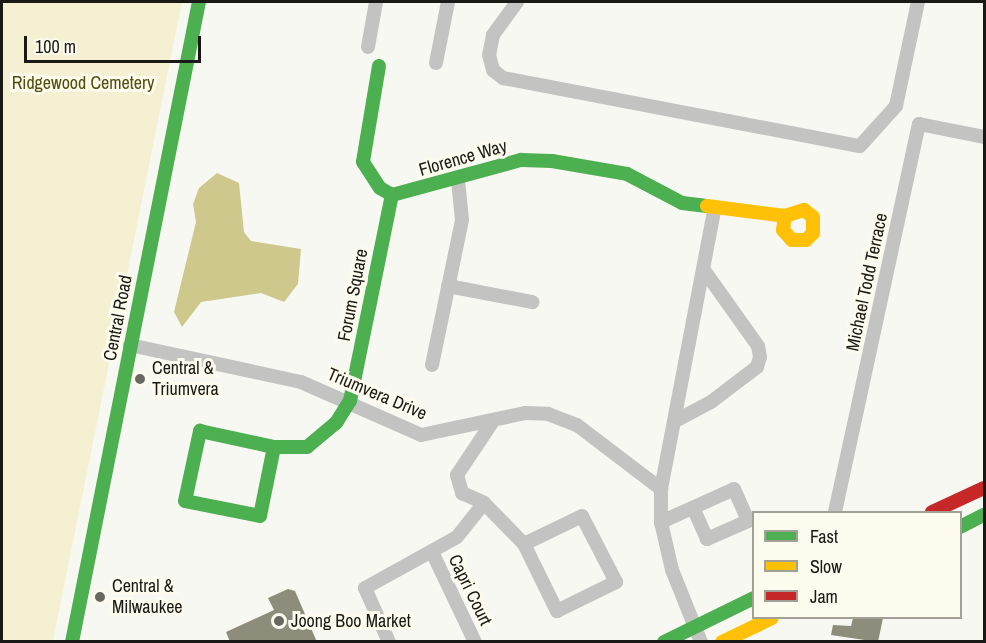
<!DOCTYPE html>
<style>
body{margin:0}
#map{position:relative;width:986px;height:643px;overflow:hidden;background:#f8f8f2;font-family:"Archivo Narrow",sans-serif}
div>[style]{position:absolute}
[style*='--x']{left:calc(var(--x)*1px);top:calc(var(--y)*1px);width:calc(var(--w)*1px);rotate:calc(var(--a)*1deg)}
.green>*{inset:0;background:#f4f0d1}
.water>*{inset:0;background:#cfc88c}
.building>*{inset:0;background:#8e8d7c}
.street>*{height:14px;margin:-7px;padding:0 7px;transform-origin:7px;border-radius:7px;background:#c3c3c2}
.fast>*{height:14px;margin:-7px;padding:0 7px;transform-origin:7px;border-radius:7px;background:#4caf50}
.slow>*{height:14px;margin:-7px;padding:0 7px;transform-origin:7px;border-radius:7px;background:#ffc107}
.jam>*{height:14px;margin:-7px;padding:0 7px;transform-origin:7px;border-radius:7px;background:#c62828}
.dots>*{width:16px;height:16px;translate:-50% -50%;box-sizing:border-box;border:3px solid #fcfbee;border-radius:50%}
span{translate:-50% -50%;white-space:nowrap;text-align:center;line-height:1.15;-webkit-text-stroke:6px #fcfbee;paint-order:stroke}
.park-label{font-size:18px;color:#544c0a}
.street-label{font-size:18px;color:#1a1915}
.poi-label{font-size:18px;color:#1a1915}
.left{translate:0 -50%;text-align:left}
.frame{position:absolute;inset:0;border:3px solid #1a1915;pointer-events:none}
.legend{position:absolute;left:752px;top:511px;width:210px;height:108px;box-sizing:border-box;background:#fcfbee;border:2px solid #a2a197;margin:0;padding:8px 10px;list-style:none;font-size:18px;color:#1a1915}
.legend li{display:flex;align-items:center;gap:12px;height:30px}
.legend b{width:30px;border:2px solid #a2a197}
.scale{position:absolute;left:24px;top:36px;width:177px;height:27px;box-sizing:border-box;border:3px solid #1a1915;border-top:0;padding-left:8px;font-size:18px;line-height:21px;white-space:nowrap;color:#1a1915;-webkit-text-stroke:4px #fcfbee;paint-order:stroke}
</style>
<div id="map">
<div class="green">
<div style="clip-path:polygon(2px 2px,182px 2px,53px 641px,2px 641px)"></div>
</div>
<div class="water">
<div style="clip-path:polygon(217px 173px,239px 183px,244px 232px,251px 241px,301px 249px,298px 284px,284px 302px,261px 293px,201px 302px,182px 327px,174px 312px,196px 222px,193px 204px,199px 188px)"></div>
</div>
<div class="building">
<div style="clip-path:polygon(288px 589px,295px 591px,317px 642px,230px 642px,226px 632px,274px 610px,268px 598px)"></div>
<div style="clip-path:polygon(853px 618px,883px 618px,878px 642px,831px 635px,833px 625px,851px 626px)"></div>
</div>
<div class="street">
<div style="--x:517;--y:2;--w:41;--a:126"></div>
<div style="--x:493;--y:35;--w:20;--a:101"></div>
<div style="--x:489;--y:55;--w:16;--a:75"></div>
<div style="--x:493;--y:70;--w:13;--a:39"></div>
<div style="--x:503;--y:78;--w:363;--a:10.8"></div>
<div style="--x:860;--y:146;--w:54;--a:-48"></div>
<div style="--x:896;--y:106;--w:106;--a:-78.1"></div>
<div style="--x:368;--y:47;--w:46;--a:-79.9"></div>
<div style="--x:436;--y:63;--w:62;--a:-78.9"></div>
<div style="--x:448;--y:286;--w:86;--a:10.8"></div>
<div style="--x:130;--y:345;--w:175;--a:12.2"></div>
<div style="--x:301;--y:382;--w:131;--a:23.8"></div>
<div style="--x:421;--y:435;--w:106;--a:-11.9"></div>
<div style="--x:525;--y:413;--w:23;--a:2"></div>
<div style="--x:548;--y:414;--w:31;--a:21"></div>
<div style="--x:577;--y:425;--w:106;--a:37.3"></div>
<div style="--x:432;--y:365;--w:148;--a:-78.3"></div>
<div style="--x:462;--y:220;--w:40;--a:-95.7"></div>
<div style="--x:493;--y:421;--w:65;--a:123.7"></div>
<div style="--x:457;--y:475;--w:19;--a:74"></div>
<div style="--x:462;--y:493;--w:24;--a:24"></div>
<div style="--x:484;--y:503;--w:57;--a:45.7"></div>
<div style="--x:524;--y:544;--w:75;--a:63.8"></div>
<div style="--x:557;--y:611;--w:66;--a:-26.2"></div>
<div style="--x:616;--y:582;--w:74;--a:-117.3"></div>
<div style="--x:582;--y:516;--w:64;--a:154.2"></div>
<div style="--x:675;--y:421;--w:41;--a:-27.8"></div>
<div style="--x:711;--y:402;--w:58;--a:-37.3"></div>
<div style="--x:757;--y:367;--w:10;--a:-73"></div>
<div style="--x:760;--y:357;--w:11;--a:-100"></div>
<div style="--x:758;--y:346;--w:93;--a:-125.4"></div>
<div style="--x:835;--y:512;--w:397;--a:-77.8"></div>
<div style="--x:919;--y:124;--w:66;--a:11.3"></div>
<div style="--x:661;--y:522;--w:80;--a:-24.3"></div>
<div style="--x:734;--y:489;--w:35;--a:66"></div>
<div style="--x:748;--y:521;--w:45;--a:156.3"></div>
<div style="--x:707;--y:539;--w:34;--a:-114"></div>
<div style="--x:433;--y:554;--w:98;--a:64.5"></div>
<div style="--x:389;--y:642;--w:59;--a:-114"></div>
<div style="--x:365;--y:588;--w:105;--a:-29"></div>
<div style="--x:457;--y:537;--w:43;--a:-51.5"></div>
<div style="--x:701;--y:642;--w:78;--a:-111.9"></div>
<div style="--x:672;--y:570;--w:49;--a:-102.9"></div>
<div style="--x:661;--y:522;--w:33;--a:-90"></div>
<div style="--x:661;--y:489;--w:287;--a:-79.2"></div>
</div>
<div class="fast">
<div style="--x:379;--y:66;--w:97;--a:99.5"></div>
<div style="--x:363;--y:162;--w:31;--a:57"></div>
<div style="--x:380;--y:188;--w:14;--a:30"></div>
<div style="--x:392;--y:195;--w:134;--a:-15.2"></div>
<div style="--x:521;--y:160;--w:31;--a:2"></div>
<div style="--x:552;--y:161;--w:76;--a:9.8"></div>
<div style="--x:627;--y:174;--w:62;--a:27.8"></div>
<div style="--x:682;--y:203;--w:25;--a:7"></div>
<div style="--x:274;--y:447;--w:70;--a:101.5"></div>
<div style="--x:260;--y:516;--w:76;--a:-168.7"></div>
<div style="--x:185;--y:501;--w:72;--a:-77.9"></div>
<div style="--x:200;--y:431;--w:76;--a:12.2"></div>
<div style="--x:274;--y:447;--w:33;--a:0"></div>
<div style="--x:307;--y:447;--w:38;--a:-40"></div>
<div style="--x:336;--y:423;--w:26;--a:-58"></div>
<div style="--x:350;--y:401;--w:210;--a:-78.5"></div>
<div style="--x:960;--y:527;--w:27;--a:-27"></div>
<div style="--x:72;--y:642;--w:652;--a:-78.78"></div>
<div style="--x:664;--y:642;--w:100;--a:-26.1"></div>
</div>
<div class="slow">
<div style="--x:707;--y:206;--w:79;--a:7.3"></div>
<div style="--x:785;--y:216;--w:20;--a:-18"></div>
<div style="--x:804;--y:210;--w:11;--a:38"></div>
<div style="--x:813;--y:217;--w:16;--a:90"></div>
<div style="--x:813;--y:233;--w:10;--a:135"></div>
<div style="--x:806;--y:240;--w:14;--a:180"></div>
<div style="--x:792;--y:240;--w:13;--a:-132"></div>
<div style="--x:783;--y:230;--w:14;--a:-82"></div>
<div style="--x:722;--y:642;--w:55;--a:-25.6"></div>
</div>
<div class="jam">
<div style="--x:932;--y:512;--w:57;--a:-24.8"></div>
</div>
<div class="dots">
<div style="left:140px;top:379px;background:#686762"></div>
<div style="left:100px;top:597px;background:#686762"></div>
<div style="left:279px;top:621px;background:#686762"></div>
</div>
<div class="park-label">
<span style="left:83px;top:83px">Ridgewood Cemetery</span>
</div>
<div class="street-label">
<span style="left:463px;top:158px;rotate:-16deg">Florence Way</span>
<span style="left:867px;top:282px;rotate:-78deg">Michael Todd Terrace</span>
<span style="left:353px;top:295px;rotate:-79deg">Forum Square</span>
<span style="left:118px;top:318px;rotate:-79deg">Central Road</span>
<span style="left:377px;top:394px;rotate:23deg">Triumvera Drive</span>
<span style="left:470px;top:590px;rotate:64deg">Capri Court</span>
</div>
<div class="poi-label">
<span class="left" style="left:152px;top:379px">Central &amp;<br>Triumvera</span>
<span class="left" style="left:112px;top:597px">Central &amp;<br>Milwaukee</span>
<span class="left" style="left:291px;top:621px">Joong Boo Market</span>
</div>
<div class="frame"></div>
<ul class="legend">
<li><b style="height:8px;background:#4caf50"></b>Fast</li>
<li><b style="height:8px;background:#ffc107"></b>Slow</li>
<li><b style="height:8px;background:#c62828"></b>Jam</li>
</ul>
<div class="scale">100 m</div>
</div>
